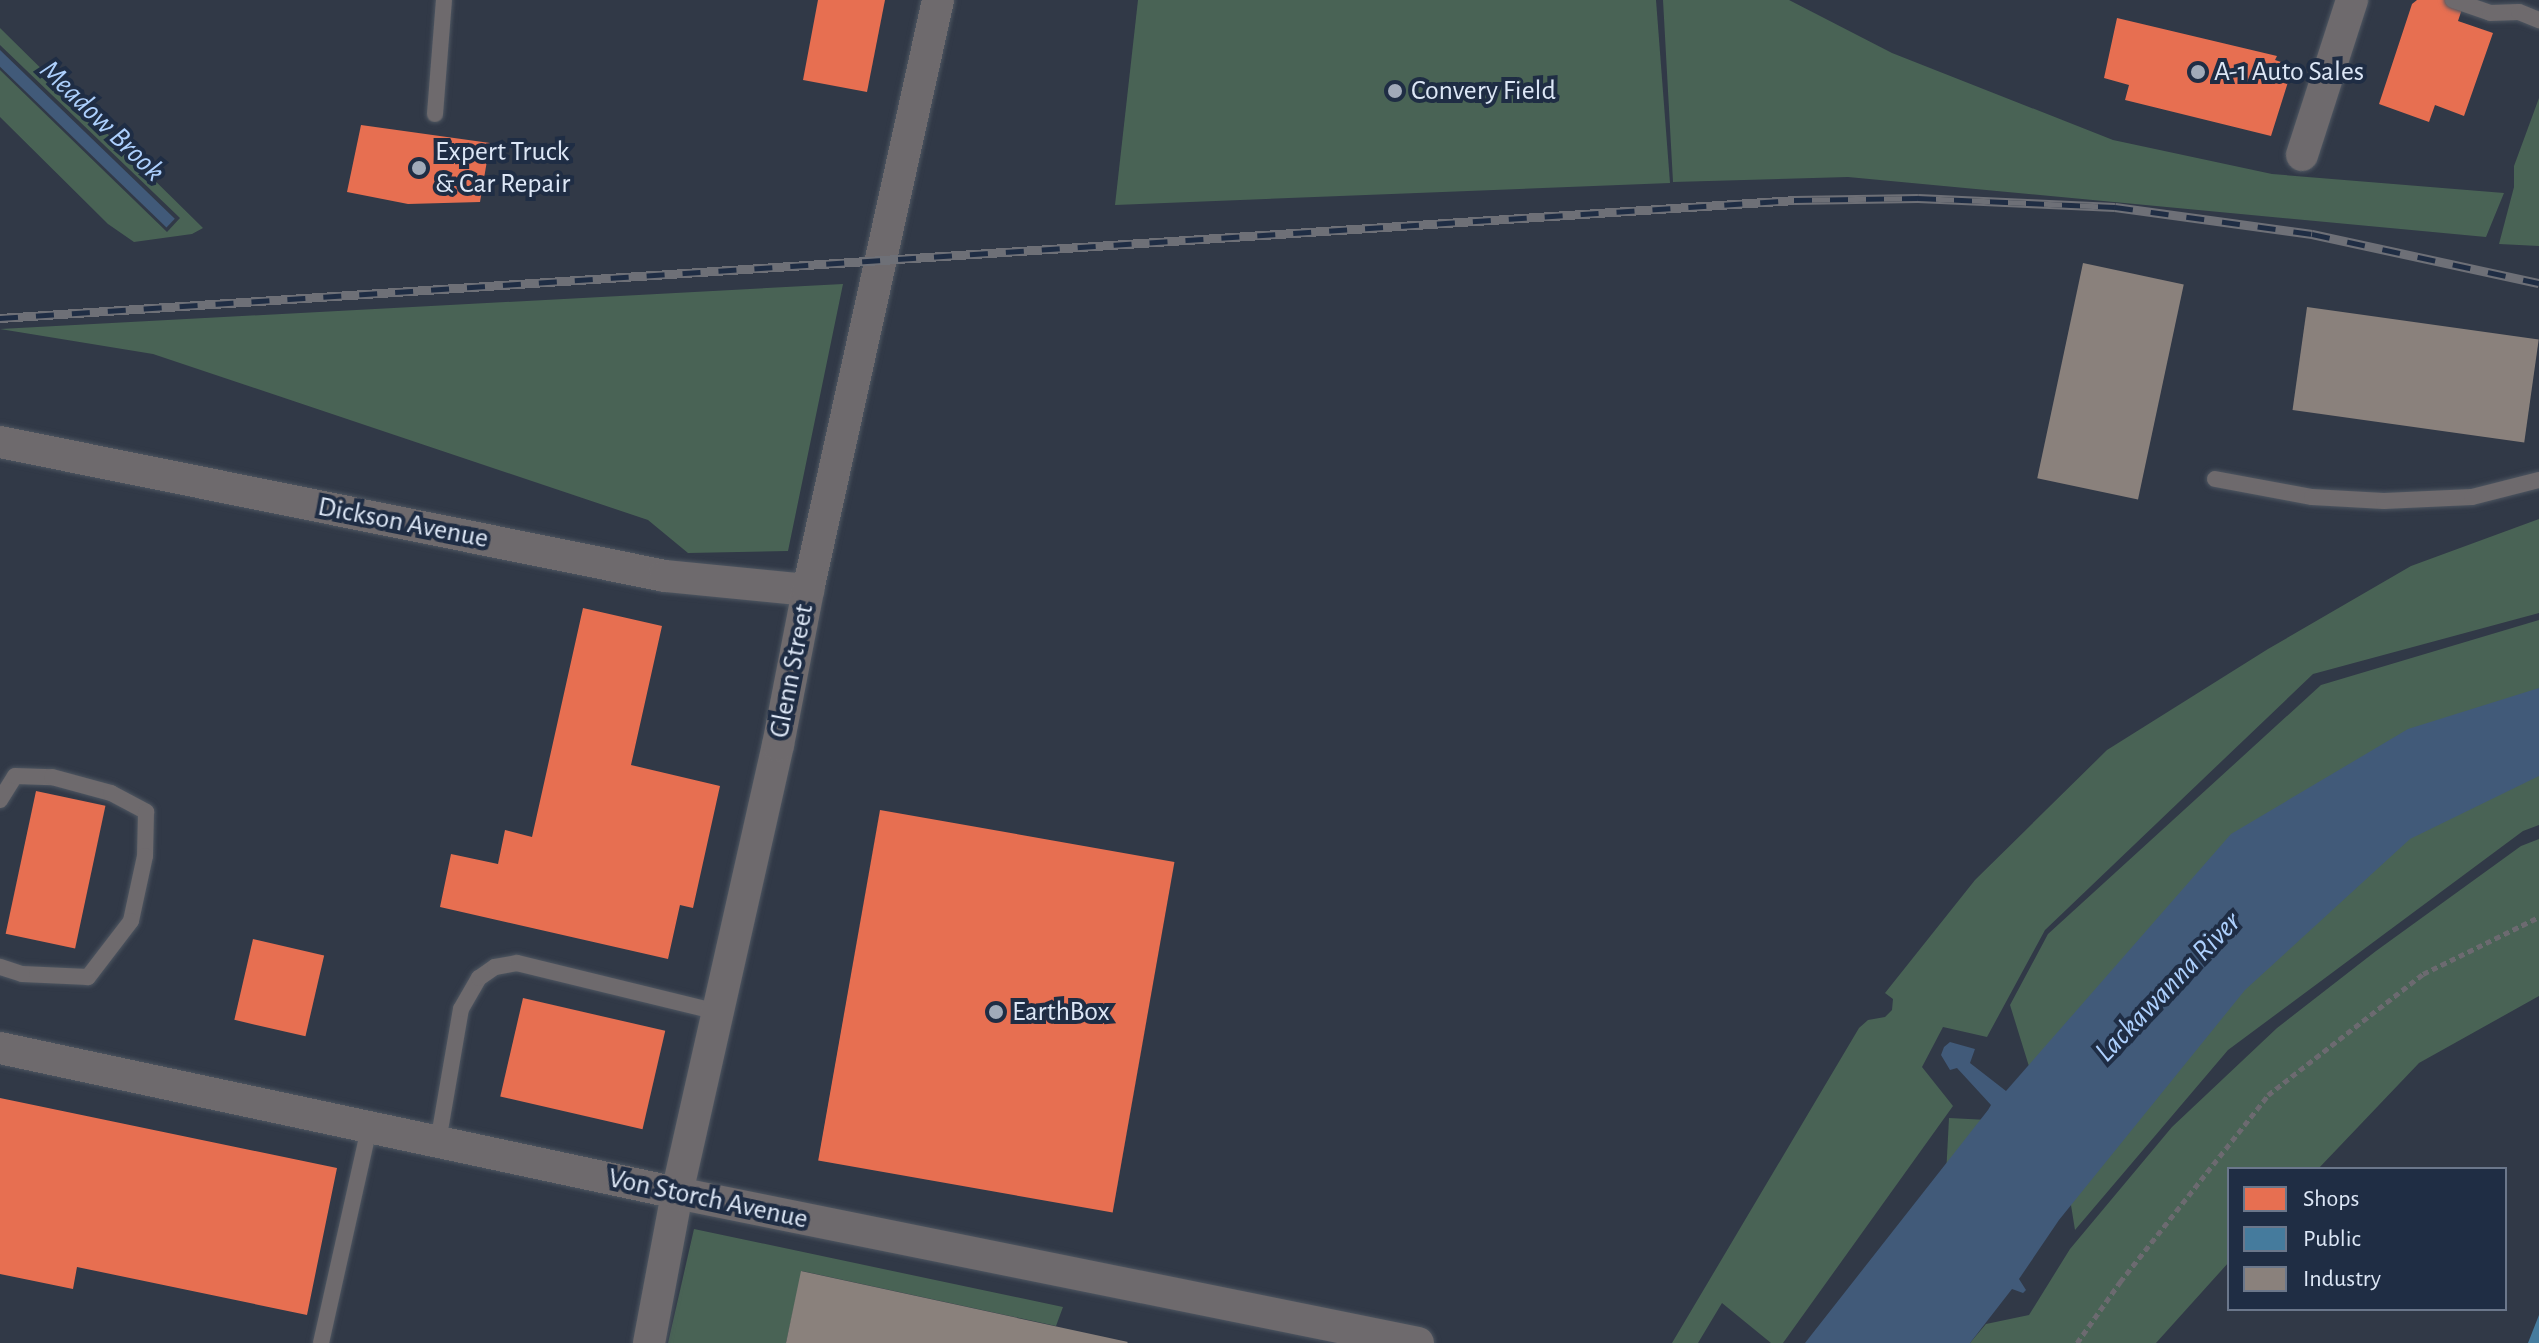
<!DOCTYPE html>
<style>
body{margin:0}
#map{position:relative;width:2539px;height:1343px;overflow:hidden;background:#313947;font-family:"Alegreya Sans",sans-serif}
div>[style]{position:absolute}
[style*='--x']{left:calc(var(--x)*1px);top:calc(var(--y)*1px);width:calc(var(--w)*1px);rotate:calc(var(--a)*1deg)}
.green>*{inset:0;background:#496355;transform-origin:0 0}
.water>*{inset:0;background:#415a79;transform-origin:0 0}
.shops>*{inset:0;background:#e76f51;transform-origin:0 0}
.public>*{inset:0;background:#457b9d}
.industry>*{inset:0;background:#8a817c;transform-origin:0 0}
.path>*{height:5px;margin-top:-2.5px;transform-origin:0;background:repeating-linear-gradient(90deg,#6c6a70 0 6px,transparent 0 10px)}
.roads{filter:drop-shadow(0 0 2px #4e5661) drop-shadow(0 0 2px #4e5661)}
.service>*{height:16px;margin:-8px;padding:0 8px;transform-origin:8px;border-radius:8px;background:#6e6a6d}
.minor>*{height:32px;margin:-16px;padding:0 16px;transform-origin:16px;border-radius:16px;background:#6e6a6d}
.rail>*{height:9px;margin-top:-4.5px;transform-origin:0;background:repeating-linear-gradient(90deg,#1f2d44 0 18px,#6e7077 0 36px);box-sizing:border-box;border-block:2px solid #6e7077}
.dots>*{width:22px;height:22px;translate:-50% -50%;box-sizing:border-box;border:4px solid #1f2d44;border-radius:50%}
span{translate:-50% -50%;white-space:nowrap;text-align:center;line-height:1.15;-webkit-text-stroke:8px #1f2d44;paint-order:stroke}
.poi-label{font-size:28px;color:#dde7f6}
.left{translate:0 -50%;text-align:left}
.street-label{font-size:28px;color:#dde7f6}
.water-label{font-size:30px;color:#add0fd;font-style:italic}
.legend{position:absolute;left:2227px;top:1167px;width:280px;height:144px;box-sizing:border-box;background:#1f2d44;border:2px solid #6b778b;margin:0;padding:10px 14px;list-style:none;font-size:24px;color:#dde7f6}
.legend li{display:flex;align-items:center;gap:16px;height:40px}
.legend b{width:40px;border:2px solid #6b778b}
</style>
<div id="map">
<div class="green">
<div style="clip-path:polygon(1138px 0,1656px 0,1670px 183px,1115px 205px)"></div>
<div style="clip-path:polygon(1663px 0,1789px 0,1892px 53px,2113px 140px,2272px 174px,2504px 193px,2486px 237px,1848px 177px,1673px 182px)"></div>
<div style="clip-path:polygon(0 28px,203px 228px,192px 234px,134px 242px,108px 224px,0 117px,0 70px,167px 232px,180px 218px,0 45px)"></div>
<div style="clip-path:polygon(2539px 98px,2539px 246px,2499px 244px,2514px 187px,2514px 166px)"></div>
<div style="clip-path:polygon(843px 284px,788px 551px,688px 553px,648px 520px,153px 354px,0 329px)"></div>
<div style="clip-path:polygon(2539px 519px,2539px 613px,2313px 674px,2045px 930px,1987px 1037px,1943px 1027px,1922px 1067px,1953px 1106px,1783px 1343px,1771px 1343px,1722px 1303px,1698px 1343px,1672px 1343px,1859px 1028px,1868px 1020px,1885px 1017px,1892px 1010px,1893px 999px,1885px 993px,1975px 880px,2107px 750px,2268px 649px,2411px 566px)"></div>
<div style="clip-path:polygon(2539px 620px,2539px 825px,2523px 831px,2228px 1050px,2075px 1230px,2070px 1199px,2010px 1005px,2048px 934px,2321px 685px)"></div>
<div style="clip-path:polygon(2539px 839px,2539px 996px,2419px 1063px,2318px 1169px,2229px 1169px,2229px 1262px,2156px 1343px,1970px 1343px,1986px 1324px,2029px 1315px,2070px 1249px,2172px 1127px,2277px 1028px,2376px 951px,2521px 846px)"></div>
<div style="left:1949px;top:1118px;width:34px;height:201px;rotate:3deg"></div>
<div style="clip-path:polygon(694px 1229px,1063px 1307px,1056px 1326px,802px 1271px,786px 1343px,668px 1343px)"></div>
</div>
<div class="water">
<div style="left:0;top:50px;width:243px;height:12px;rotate:44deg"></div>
<div style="clip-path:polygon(2539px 688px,2539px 776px,2410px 839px,2245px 990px,2059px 1220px,2019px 1279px,2026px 1290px,2023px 1293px,2012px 1289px,1970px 1343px,1805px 1343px,1988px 1110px,1991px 1105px,1957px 1068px,1950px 1070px,1941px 1055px,1944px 1047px,1950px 1042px,1975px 1049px,1970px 1063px,2006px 1091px,2231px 834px,2408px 729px)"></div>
</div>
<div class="shops">
<div style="clip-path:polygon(818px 0,885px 0,867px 92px,803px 80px)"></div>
<div style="clip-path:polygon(2417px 0,2445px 0,2463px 6px,2458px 21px,2493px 33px,2464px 116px,2435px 105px,2429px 122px,2379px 104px,2412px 4px)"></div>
<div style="clip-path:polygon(2117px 18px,2277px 56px,2275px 60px,2293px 66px,2271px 136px,2125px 100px,2129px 85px,2104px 78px)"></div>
<div style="clip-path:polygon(361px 125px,490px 143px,480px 202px,408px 204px,347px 192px)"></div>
<div style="clip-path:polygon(583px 608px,662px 626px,631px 765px,720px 786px,693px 908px,680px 905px,668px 959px,440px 907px,451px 854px,498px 864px,505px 830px,532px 837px)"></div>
<div style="left:36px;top:791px;width:71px;height:146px;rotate:12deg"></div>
<div style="left:880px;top:810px;width:299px;height:356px;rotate:10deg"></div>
<div style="left:253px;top:939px;width:73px;height:83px;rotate:13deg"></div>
<div style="left:523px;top:998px;width:146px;height:101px;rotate:13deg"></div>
<div style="clip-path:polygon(0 1098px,337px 1168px,307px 1315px,77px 1267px,73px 1289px,0 1274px)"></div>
</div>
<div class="public">
<div style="clip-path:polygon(2539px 1315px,2539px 1343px,2528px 1343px)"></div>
</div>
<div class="industry">
<div style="left:2083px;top:263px;width:103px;height:220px;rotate:12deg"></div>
<div style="left:2307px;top:307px;width:234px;height:104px;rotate:8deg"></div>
<div style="clip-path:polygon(801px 1271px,1128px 1342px,1127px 1343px,786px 1343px)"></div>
</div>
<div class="path">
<div style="--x:2077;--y:1343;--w:75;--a:-54.8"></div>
<div style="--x:2120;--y:1282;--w:238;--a:-51.6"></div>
<div style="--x:2268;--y:1095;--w:197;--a:-38"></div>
<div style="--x:2423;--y:974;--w:129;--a:-26.2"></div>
</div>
<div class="roads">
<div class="service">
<div style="--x:2453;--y:0;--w:39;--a:19"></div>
<div style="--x:2490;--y:13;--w:29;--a:-2"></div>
<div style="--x:2519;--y:12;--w:22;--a:22"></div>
<div style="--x:435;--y:114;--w:114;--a:-85.5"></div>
<div style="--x:2215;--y:479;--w:99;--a:10.5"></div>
<div style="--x:2312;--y:497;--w:72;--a:3.2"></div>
<div style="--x:2384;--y:501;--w:88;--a:-2.6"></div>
<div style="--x:2472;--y:497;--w:69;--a:-14.2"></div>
<div style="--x:0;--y:800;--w:28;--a:-58"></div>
<div style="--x:15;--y:776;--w:37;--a:2"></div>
<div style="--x:52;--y:777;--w:61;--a:15.2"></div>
<div style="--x:111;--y:793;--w:40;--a:28"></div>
<div style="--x:146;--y:812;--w:44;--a:91.3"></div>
<div style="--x:145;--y:856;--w:66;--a:102.2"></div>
<div style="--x:131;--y:921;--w:71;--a:127.5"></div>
<div style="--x:88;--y:977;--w:66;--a:-177.4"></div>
<div style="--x:22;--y:974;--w:23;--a:-162"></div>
<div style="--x:438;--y:1142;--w:135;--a:-80.2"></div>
<div style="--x:461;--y:1009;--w:36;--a:-60"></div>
<div style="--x:479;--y:978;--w:19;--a:-35"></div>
<div style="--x:495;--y:967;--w:22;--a:-10"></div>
<div style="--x:517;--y:963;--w:207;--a:13.7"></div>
<div style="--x:321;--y:1343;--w:220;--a:-77.4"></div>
</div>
<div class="minor">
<div style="--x:2302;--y:155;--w:163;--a:-72.1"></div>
<div style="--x:0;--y:442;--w:678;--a:11.39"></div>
<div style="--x:665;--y:576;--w:144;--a:5.6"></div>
<div style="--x:0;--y:1048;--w:692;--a:12.09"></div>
<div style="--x:677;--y:1193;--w:756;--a:11.44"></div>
<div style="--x:649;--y:1343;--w:153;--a:-79.4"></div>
<div style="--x:677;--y:1193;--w:459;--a:-77.3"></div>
<div style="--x:778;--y:745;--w:158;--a:-79"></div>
<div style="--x:808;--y:590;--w:604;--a:-77.57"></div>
</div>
</div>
<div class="rail">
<div style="--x:0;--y:318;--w:1798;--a:-3.76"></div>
<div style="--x:1794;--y:200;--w:124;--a:-0.9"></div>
<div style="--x:1918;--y:198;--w:197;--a:2.6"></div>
<div style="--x:2115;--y:207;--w:199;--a:7.8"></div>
<div style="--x:2312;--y:234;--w:232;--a:12.2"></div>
</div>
<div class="dots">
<div style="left:2198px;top:72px;background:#a1aab9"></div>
<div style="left:1395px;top:91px;background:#a1aab9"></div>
<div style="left:419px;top:168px;background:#a1aab9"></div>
<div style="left:996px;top:1012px;background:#a1aab9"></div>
</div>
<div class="poi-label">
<span class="left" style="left:2214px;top:72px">A-1 Auto Sales</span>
<span class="left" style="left:1411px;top:91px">Convery Field</span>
<span class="left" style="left:435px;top:168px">Expert Truck<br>&amp; Car Repair</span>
<span class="left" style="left:1012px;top:1012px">EarthBox</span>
</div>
<div class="street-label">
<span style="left:403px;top:523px;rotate:11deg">Dickson Avenue</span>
<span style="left:792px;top:671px;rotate:-79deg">Glenn Street</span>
<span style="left:708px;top:1199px;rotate:12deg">Von Storch Avenue</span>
</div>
<div class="water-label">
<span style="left:102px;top:121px;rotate:44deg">Meadow Brook</span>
<span style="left:2168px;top:987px;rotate:-46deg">Lackawanna River</span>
</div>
<ul class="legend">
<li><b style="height:22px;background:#e76f51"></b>Shops</li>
<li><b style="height:22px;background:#457b9d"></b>Public</li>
<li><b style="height:22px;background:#8a817c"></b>Industry</li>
</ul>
</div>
